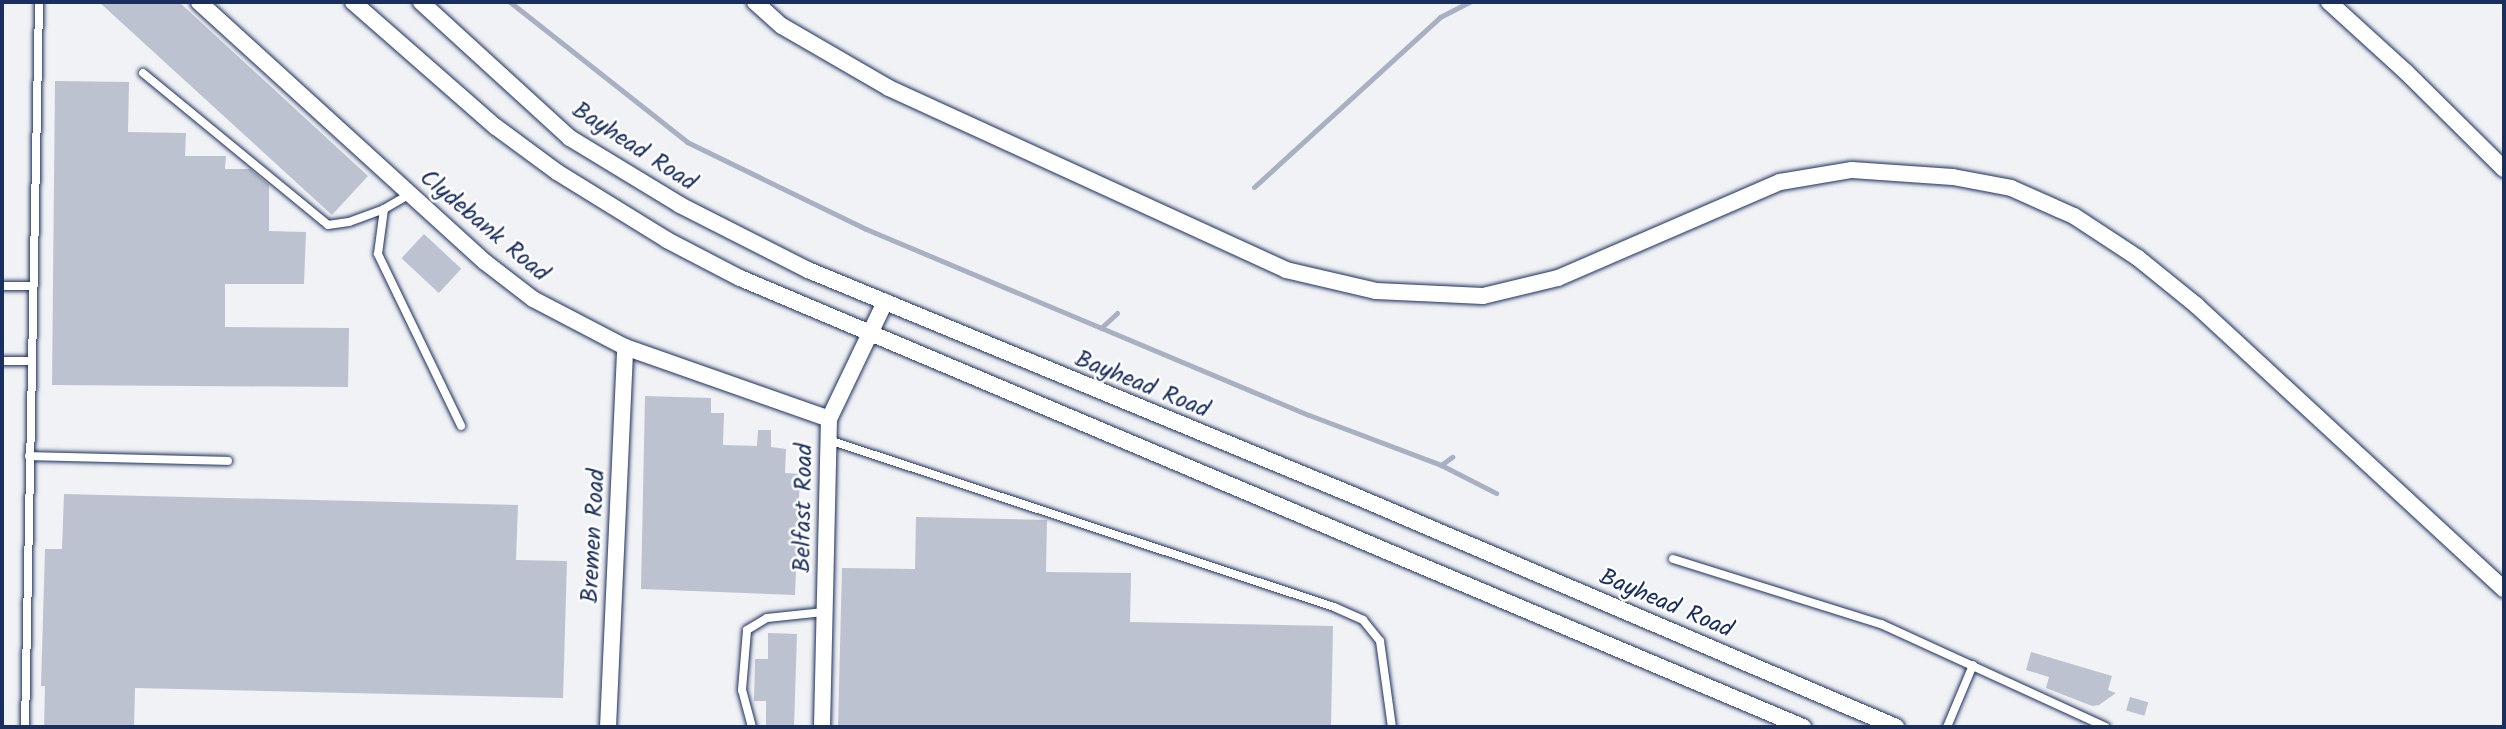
<!DOCTYPE html>
<style>
body{margin:0}
#map{position:relative;width:2506px;height:729px;overflow:hidden;background:#f1f2f5;font-family:Kalam,sans-serif}
div>[style]{position:absolute}
[style*='--x']{left:calc(var(--x)*1px);top:calc(var(--y)*1px);width:calc(var(--w)*1px);rotate:calc(var(--a)*1deg)}
.stream>*{height:5px;margin:-2.5px;padding:0 2.5px;transform-origin:2.5px;border-radius:2.5px;background:#a8b0c2}
.building>*{inset:0;background:#bcc2d0;transform-origin:0 0}
.roads{filter:drop-shadow(0 0 2px #1b2f5e) drop-shadow(0 0 2px #1b2f5e)}
.service>*{height:8px;margin:-4px;padding:0 4px;transform-origin:4px;border-radius:4px;background:#fff}
.minor>*{height:16px;margin:-8px;padding:0 8px;transform-origin:8px;border-radius:8px;background:#fff}
span{translate:-50% -50%;white-space:nowrap;text-align:center;line-height:1.15;-webkit-text-stroke:5px #fff;paint-order:stroke}
.street-label{font-size:24px;color:#1b2f5e}
.frame{position:absolute;inset:0;border:4px solid #1b2f5e;pointer-events:none}
</style>
<div id="map">
<div class="stream">
<div style="--x:510;--y:2;--w:226;--a:38.3"></div>
<div style="--x:687;--y:142;--w:199;--a:25.9"></div>
<div style="--x:866;--y:229;--w:480;--a:22.8"></div>
<div style="--x:1309;--y:415;--w:141;--a:20.7"></div>
<div style="--x:1441;--y:465;--w:62;--a:27"></div>
<div style="--x:1254;--y:187;--w:252;--a:-42.4"></div>
<div style="--x:1440;--y:17;--w:34;--a:-27"></div>
<div style="--x:1101;--y:328;--w:22;--a:-43"></div>
<div style="--x:1441;--y:465;--w:14;--a:-36"></div>
</div>
<div class="building">
<div style="clip-path:polygon(99px 2px,179px 2px,368px 176px,332px 215px)"></div>
<div style="clip-path:polygon(55px 81px,129px 82px,128px 132px,186px 133px,185px 156px,226px 156px,225px 169px,250px 169px,269px 185px,269px 231px,306px 232px,304px 284px,225px 284px,225px 327px,349px 328px,348px 387px,52px 385px)"></div>
<div style="left:424px;top:234px;width:51px;height:33px;rotate:43deg"></div>
<div style="clip-path:polygon(645px 396px,711px 398px,711px 413px,724px 413px,723px 445px,757px 446px,758px 430px,771px 430px,771px 447px,786px 449px,785px 473px,800px 474px,795px 595px,641px 589px)"></div>
<div style="clip-path:polygon(64px 494px,518px 505px,516px 560px,567px 561px,563px 698px,135px 688px,134px 727px,44px 727px,45px 686px,41px 686px,45px 549px,62px 549px)"></div>
<div style="clip-path:polygon(916px 517px,1047px 520px,1046px 572px,1131px 573px,1130px 622px,1333px 626px,1331px 727px,838px 727px,842px 568px,915px 569px)"></div>
<div style="clip-path:polygon(768px 633px,797px 634px,794px 727px,766px 727px,766px 701px,754px 701px,755px 659px,768px 659px)"></div>
<div style="clip-path:polygon(2031px 652px,2112px 676px,2108px 690px,2116px 693px,2099px 705px,2092px 706px,2046px 688px,2049px 677px,2026px 670px)"></div>
<div style="left:2130px;top:697px;width:19px;height:14px;rotate:16deg"></div>
</div>
<div class="roads">
<div class="service">
<div style="--x:143;--y:73;--w:239;--a:39.4"></div>
<div style="--x:328;--y:225;--w:21;--a:-8"></div>
<div style="--x:349;--y:222;--w:37;--a:-20"></div>
<div style="--x:410;--y:194;--w:30;--a:150"></div>
<div style="--x:384;--y:209;--w:45;--a:97.6"></div>
<div style="--x:378;--y:254;--w:191;--a:64.2"></div>
<div style="--x:2;--y:286;--w:30;--a:0"></div>
<div style="--x:2;--y:361;--w:28;--a:0"></div>
<div style="--x:829;--y:440;--w:532;--a:18.3"></div>
<div style="--x:1334;--y:607;--w:32;--a:24"></div>
<div style="--x:1363;--y:620;--w:27;--a:51"></div>
<div style="--x:1380;--y:641;--w:87;--a:82.1"></div>
<div style="--x:29;--y:456;--w:199;--a:1.4"></div>
<div style="--x:1673;--y:559;--w:218;--a:17.4"></div>
<div style="--x:1881;--y:624;--w:247;--a:24.6"></div>
<div style="--x:25;--y:727;--w:725;--a:-88.89"></div>
<div style="--x:752;--y:727;--w:38;--a:-105"></div>
<div style="--x:742;--y:690;--w:60;--a:-85.2"></div>
<div style="--x:747;--y:630;--w:23;--a:-31"></div>
<div style="--x:767;--y:618;--w:57;--a:-6"></div>
<div style="--x:1947;--y:727;--w:67;--a:-67.2"></div>
</div>
<div class="minor">
<div style="--x:199;--y:2;--w:387;--a:42.3"></div>
<div style="--x:485;--y:262;--w:61;--a:37.6"></div>
<div style="--x:533;--y:299;--w:104;--a:27.6"></div>
<div style="--x:625;--y:347;--w:216;--a:19.4"></div>
<div style="--x:353;--y:2;--w:190;--a:41.2"></div>
<div style="--x:496;--y:127;--w:76;--a:36.4"></div>
<div style="--x:557;--y:172;--w:129;--a:31.7"></div>
<div style="--x:667;--y:240;--w:82;--a:27.5"></div>
<div style="--x:740;--y:278;--w:1154;--a:22.9"></div>
<div style="--x:421;--y:2;--w:202;--a:42.4"></div>
<div style="--x:570;--y:138;--w:129;--a:31.3"></div>
<div style="--x:680;--y:205;--w:144;--a:26.9"></div>
<div style="--x:808;--y:270;--w:597;--a:22.44"></div>
<div style="--x:1360;--y:498;--w:583;--a:23.13"></div>
<div style="--x:755;--y:2;--w:36;--a:42"></div>
<div style="--x:782;--y:26;--w:124;--a:30.1"></div>
<div style="--x:889;--y:88;--w:437;--a:24.6"></div>
<div style="--x:1286;--y:270;--w:92;--a:13.1"></div>
<div style="--x:1376;--y:291;--w:107;--a:2.7"></div>
<div style="--x:1483;--y:296;--w:77;--a:-13.5"></div>
<div style="--x:1558;--y:278;--w:242;--a:-23.4"></div>
<div style="--x:1780;--y:182;--w:73;--a:-9.5"></div>
<div style="--x:1852;--y:170;--w:101;--a:4"></div>
<div style="--x:1953;--y:177;--w:59;--a:10.7"></div>
<div style="--x:2011;--y:188;--w:69;--a:24"></div>
<div style="--x:2074;--y:216;--w:77;--a:33.3"></div>
<div style="--x:2138;--y:258;--w:75;--a:39"></div>
<div style="--x:2196;--y:305;--w:419;--a:42.7"></div>
<div style="--x:2329;--y:2;--w:104;--a:42.3"></div>
<div style="--x:2406;--y:72;--w:138;--a:44.7"></div>
<div style="--x:608;--y:727;--w:380;--a:-87.4"></div>
<div style="--x:822;--y:727;--w:308;--a:-88.7"></div>
<div style="--x:829;--y:419;--w:130;--a:-64.4"></div>
</div>
</div>
<div class="street-label">
<span style="left:634px;top:147px;rotate:33deg">Bayhead Road</span>
<span style="left:484px;top:226px;rotate:40deg">Clydebank Road</span>
<span style="left:1142px;top:385px;rotate:22deg">Bayhead Road</span>
<span style="left:804px;top:508px;rotate:-89deg">Belfast Road</span>
<span style="left:594px;top:536px;rotate:-87deg">Bremen Road</span>
<span style="left:1666px;top:604px;rotate:23deg">Bayhead Road</span>
</div>
<div class="frame"></div>
</div>
